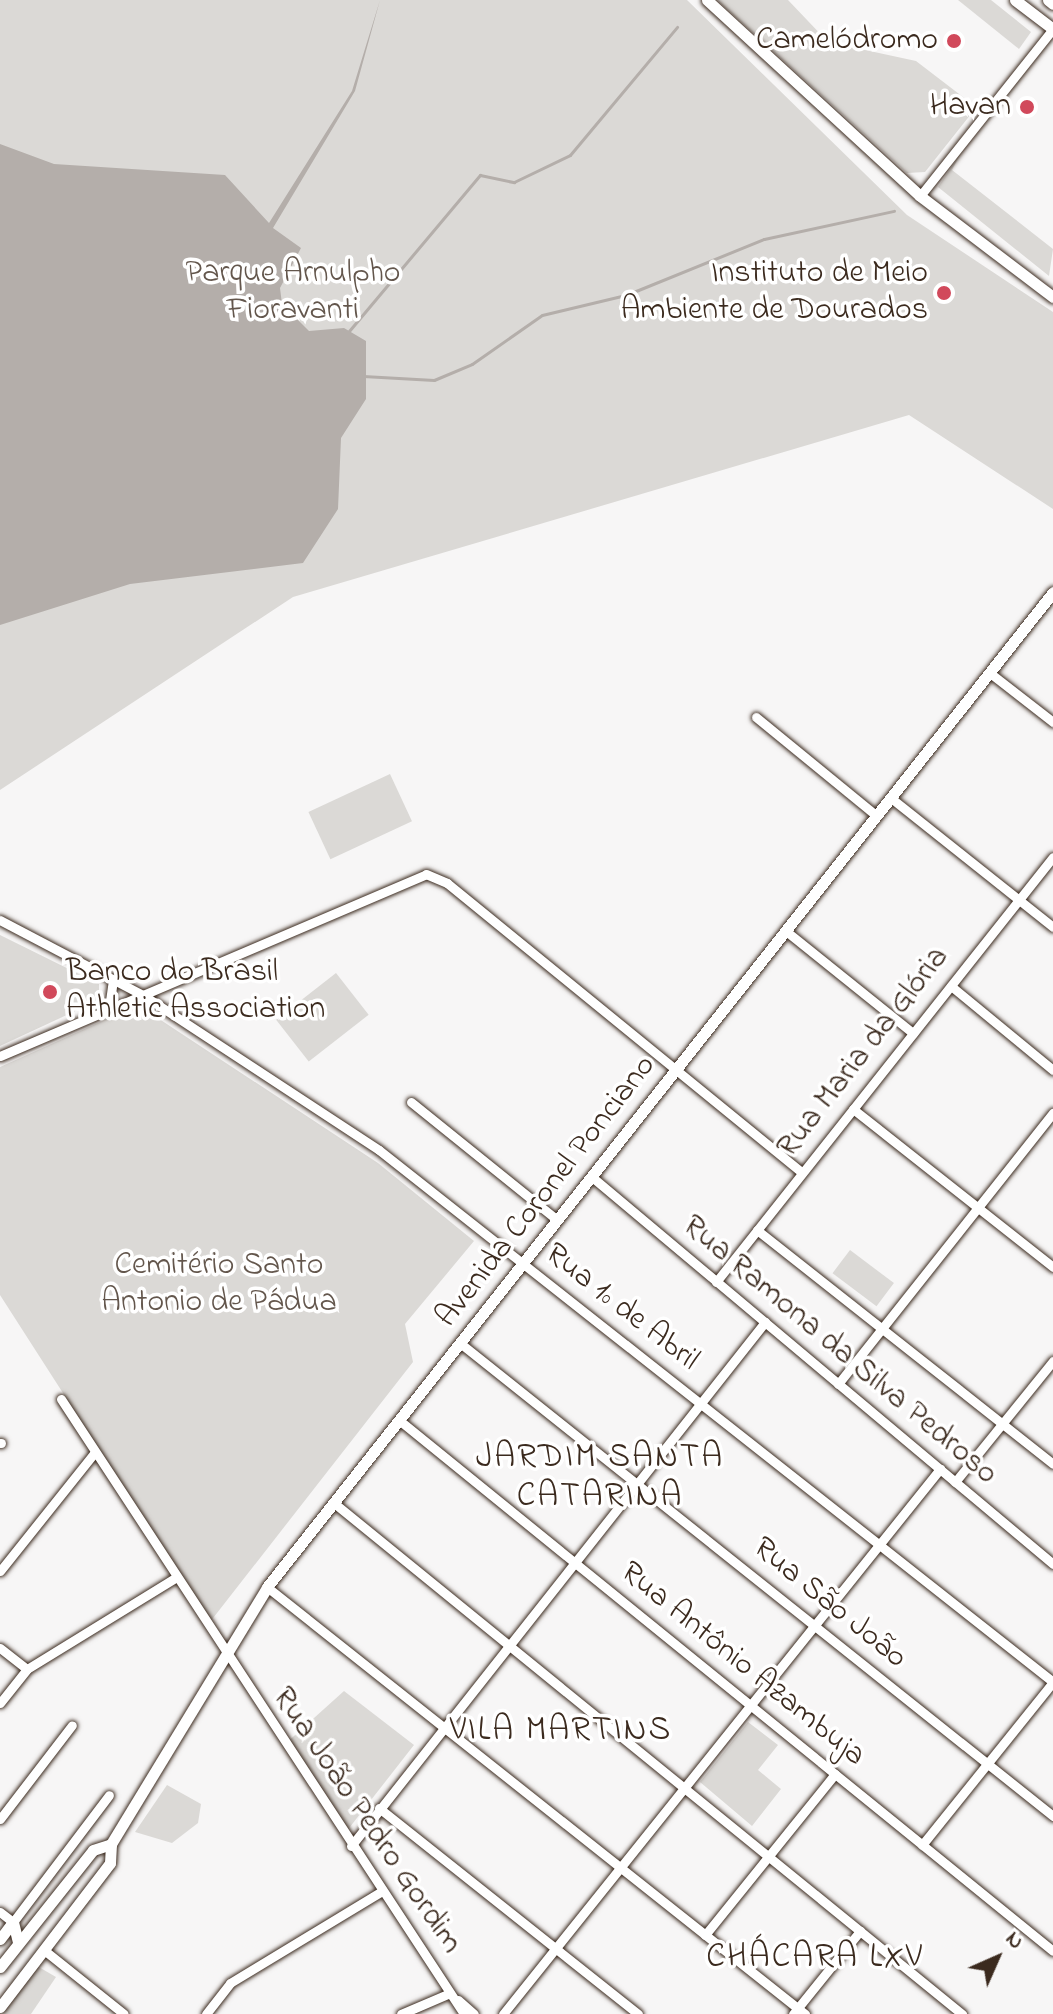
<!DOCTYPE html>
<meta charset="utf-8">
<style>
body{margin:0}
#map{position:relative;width:1053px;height:2014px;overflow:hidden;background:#f7f6f6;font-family:"Indie Flower",sans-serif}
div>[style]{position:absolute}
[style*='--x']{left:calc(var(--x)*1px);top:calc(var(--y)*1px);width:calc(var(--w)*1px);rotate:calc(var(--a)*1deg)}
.green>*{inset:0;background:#dbd9d6;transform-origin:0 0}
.water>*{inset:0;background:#b4aeaa}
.stream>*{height:3px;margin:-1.5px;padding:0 1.5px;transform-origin:1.5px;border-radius:1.5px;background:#b4aeaa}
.roads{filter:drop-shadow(0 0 2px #3b2a1e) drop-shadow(0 0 2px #3b2a1e)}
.minor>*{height:9px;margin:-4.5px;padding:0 4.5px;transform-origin:4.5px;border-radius:4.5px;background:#fff}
.major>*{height:11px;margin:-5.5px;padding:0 5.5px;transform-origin:5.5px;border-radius:5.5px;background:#fff}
.dots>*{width:22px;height:22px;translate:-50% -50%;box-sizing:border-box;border:4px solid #fff;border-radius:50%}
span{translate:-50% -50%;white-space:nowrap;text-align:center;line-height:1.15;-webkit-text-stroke:7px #fff;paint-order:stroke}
.poi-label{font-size:32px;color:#3b2a1e}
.right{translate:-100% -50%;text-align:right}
.left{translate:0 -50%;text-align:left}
.park-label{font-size:32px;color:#63564c}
.street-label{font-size:32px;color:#3b2a1e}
.neighbourhood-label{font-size:34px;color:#3b2a1e;letter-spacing:2px}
.north{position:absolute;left:957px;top:1918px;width:80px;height:80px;-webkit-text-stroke:6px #fff;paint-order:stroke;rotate:45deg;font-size:22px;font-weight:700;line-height:32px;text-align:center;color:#3b2a1e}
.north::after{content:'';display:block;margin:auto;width:28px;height:36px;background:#3b2a1e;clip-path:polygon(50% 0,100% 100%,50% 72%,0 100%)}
</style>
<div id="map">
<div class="green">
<div style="clip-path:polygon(0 0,687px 0,907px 215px,1053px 312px,1053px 509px,909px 415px,293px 597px,0 790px)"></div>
<div style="clip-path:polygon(717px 0,788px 0,828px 42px,916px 61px,963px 97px,971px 114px,925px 172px,907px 173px)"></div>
<div style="clip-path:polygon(958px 0,991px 0,1031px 32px,1019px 49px)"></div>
<div style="clip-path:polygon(961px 153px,952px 170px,1053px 249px,1049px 276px,938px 187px)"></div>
<div style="left:390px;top:774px;width:52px;height:90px;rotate:65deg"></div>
<div style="clip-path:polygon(0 935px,99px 984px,99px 1000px,0 1046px)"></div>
<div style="left:336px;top:973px;width:53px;height:76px;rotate:52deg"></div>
<div style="clip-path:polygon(138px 1005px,378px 1163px,474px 1241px,405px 1324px,413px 1362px,210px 1622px,0 1295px,0 1067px)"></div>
<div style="left:850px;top:1250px;width:55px;height:29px;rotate:37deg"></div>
<div style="clip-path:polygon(344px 1691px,414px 1745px,346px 1832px,284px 1745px)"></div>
<div style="clip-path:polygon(748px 1722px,778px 1745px,758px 1770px,781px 1789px,752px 1826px,700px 1782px)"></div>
<div style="clip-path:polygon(167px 1785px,201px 1804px,198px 1823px,172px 1843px,135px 1832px)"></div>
<div style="clip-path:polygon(37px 1966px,56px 1977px,31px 2014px,2px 2014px)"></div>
</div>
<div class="water">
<div style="clip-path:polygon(380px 0,355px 91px,273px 228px,301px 248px,280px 288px,282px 304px,309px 331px,344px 328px,366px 341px,366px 399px,341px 438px,338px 509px,303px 563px,130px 584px,0 625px,0 144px,54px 164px,225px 175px,269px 223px,352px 91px)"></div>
</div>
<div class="stream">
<div style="--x:349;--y:331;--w:204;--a:-50"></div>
<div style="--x:480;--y:175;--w:35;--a:12"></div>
<div style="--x:514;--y:182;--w:62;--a:-25.7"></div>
<div style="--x:570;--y:155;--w:167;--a:-50.1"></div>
<div style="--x:363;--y:376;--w:71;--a:3.2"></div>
<div style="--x:434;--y:380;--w:41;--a:-22.8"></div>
<div style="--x:472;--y:364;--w:85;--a:-35"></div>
<div style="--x:542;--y:315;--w:86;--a:-13.4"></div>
<div style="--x:626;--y:295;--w:149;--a:-22.1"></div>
<div style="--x:764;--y:239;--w:133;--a:-12.2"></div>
</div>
<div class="roads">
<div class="minor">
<div style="--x:920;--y:196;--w:213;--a:-51.5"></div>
<div style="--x:990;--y:673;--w:80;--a:37.9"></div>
<div style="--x:756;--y:717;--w:156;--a:39.3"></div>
<div style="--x:891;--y:798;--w:207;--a:38.5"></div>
<div style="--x:0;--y:920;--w:161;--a:27.7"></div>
<div style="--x:143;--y:995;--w:282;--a:33.3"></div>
<div style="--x:379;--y:1150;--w:859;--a:38.28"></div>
<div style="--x:1053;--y:1682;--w:209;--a:128.8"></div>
<div style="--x:786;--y:931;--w:163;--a:38.8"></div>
<div style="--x:951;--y:986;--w:132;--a:39.5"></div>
<div style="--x:109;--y:1008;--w:28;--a:-82"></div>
<div style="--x:0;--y:1056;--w:463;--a:-23.1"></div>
<div style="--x:426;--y:874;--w:23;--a:23"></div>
<div style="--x:447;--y:883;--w:458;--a:39.2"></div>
<div style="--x:411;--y:1102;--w:188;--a:38.9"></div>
<div style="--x:853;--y:1109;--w:255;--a:38.3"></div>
<div style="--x:592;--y:1177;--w:602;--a:40.01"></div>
<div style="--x:757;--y:1230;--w:377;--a:38.3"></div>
<div style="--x:716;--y:1282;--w:542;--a:-51.59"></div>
<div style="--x:460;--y:1343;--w:759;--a:38.58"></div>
<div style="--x:838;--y:1384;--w:346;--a:-51.6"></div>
<div style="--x:61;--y:1399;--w:735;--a:56.76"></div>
<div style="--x:399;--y:1420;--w:842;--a:39.07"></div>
<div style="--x:0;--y:1443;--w:1;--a:0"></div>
<div style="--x:955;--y:1482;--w:156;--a:-51"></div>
<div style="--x:334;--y:1503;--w:810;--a:39.14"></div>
<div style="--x:0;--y:1571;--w:152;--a:-51.4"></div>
<div style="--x:267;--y:1587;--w:687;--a:38.44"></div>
<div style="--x:0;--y:1648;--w:34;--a:38"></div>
<div style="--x:0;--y:1703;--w:43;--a:-51.5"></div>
<div style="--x:27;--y:1669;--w:174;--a:-31.6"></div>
<div style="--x:379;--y:1808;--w:331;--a:38.5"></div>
<div style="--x:0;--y:1819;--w:118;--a:-52.5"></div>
<div style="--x:351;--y:1846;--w:668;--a:-51.69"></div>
<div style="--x:0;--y:1912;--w:16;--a:38"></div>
<div style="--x:13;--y:1922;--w:159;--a:-52.9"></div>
<div style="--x:705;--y:1935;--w:207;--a:-51.1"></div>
<div style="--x:44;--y:1950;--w:102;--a:38.7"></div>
<div style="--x:458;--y:2000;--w:21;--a:41"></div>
<div style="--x:206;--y:2014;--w:39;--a:-52"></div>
<div style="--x:230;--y:1983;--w:178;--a:-31.2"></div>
<div style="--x:401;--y:2014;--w:53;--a:-23.2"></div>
<div style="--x:503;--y:2014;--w:699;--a:-51.28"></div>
<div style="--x:793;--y:2014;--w:107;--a:-51.1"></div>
</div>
<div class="major">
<div style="--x:707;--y:0;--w:289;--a:42.6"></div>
<div style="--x:920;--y:196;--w:167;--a:37.2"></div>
<div style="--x:1015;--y:0;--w:48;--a:37.3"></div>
<div style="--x:1048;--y:0;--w:6;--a:39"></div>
<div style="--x:0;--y:1939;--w:21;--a:-53"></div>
<div style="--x:13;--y:1922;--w:21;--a:76"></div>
<div style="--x:0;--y:1967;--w:149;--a:-51.5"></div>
<div style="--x:93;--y:1850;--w:19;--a:-18"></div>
<div style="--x:0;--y:2007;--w:181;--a:-52.6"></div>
<div style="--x:110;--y:1863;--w:19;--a:-87"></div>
<div style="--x:111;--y:1844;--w:301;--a:-58.7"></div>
<div style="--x:267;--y:1587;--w:1268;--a:-51.69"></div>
</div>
</div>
<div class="dots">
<div style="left:954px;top:41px;background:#d1495b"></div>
<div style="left:1027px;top:107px;background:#d1495b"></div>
<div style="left:944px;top:293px;background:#d1495b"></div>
<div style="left:50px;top:992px;background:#d1495b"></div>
</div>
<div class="poi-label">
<span class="right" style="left:938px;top:41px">Camelódromo</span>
<span class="right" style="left:1011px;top:107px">Havan</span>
<span class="right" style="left:928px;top:293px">Instituto de Meio<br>Ambiente de Dourados</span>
<span class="left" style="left:66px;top:992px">Banco do Brasil<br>Athletic Association</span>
</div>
<div class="park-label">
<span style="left:293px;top:293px">Parque Arnulpho<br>Fioravanti</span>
<span style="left:219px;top:1285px">Cemitério Santo<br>Antonio de Pádua</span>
</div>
<div class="street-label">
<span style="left:864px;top:1053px;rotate:-52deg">Rua Maria da Glória</span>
<span style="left:547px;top:1192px;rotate:-52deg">Avenida Coronel Ponciano</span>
<span style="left:621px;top:1308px;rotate:38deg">Rua 1º de Abril</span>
<span style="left:839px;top:1351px;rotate:40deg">Rua Ramona da Silva Pedroso</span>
<span style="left:829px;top:1604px;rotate:39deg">Rua São João</span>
<span style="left:742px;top:1665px;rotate:39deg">Rua Antônio Azambuja</span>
<span style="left:366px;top:1821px;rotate:56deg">Rua João Pedro Gordim</span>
</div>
<div class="neighbourhood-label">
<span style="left:600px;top:1478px">JARDIM SANTA<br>CATARINA</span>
<span style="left:561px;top:1732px">VILA MARTINS</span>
<span style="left:815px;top:1959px">CHÁCARA LXV</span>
</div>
<div class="north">N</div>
</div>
